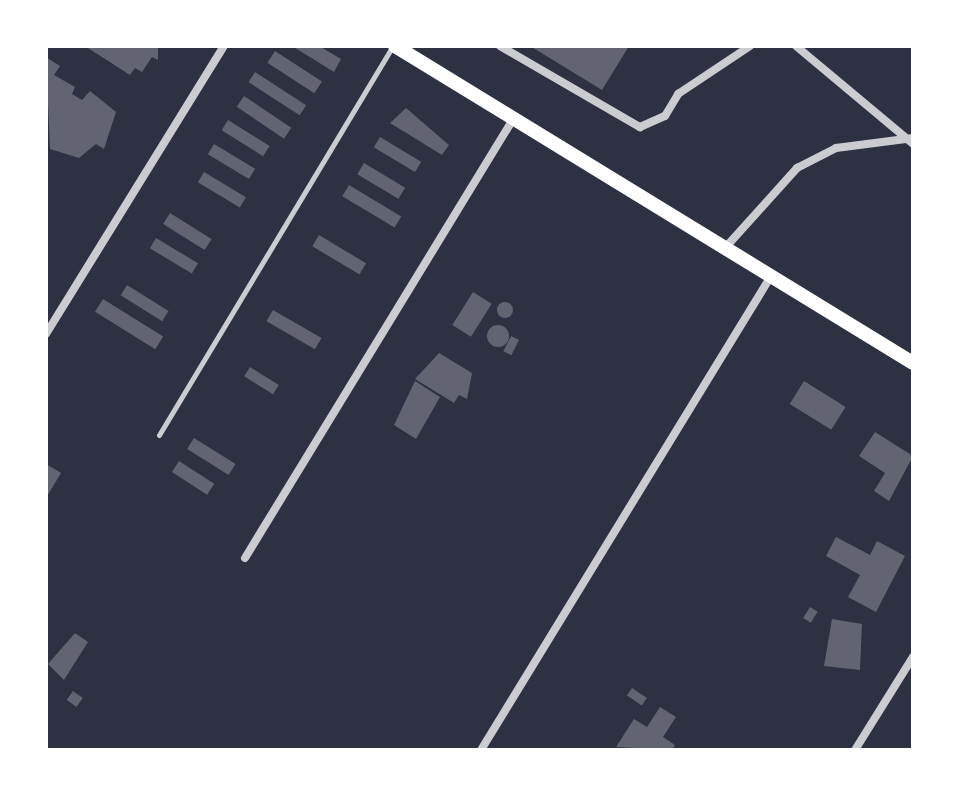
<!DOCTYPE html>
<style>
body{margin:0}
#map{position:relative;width:959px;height:796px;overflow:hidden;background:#2d3142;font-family:Rubik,sans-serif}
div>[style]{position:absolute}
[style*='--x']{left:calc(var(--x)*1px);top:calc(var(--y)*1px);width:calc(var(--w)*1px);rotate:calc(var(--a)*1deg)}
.building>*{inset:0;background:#626471;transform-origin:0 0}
.round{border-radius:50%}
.service>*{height:5px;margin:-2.5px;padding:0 2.5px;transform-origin:2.5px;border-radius:2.5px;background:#caccd0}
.minor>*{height:8px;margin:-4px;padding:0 4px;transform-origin:4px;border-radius:4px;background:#caccd0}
.secondary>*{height:14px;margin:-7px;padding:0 7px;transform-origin:7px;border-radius:7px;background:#fff}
span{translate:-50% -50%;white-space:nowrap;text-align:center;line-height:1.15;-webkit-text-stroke:7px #fff;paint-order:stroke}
.frame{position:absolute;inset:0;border:48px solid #fff;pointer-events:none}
</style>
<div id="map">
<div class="building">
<div style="clip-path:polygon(158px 46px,158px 60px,152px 57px,142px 72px,135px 68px,130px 75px,88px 48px)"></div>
<div style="clip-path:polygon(292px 46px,319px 46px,341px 59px,334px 72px)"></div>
<div style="clip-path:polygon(530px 46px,629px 46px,602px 90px)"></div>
<div style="left:275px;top:51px;width:56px;height:14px;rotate:33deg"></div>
<div style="clip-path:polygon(46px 57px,60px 66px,54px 75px,75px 87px,72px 94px,82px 100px,90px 91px,116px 112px,104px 149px,96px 144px,79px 158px,50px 149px)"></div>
<div style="left:255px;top:72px;width:61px;height:12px;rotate:33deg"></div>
<div style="left:244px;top:96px;width:57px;height:13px;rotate:34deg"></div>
<div style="clip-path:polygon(406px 108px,449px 145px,442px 155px,390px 123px)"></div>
<div style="left:228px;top:120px;width:49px;height:12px;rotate:32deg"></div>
<div style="left:380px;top:137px;width:48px;height:12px;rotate:31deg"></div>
<div style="left:214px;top:144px;width:48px;height:12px;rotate:31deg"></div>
<div style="left:364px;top:163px;width:48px;height:13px;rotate:31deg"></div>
<div style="left:204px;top:172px;width:49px;height:12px;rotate:31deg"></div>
<div style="left:349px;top:185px;width:61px;height:13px;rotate:31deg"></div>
<div style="left:170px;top:213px;width:49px;height:13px;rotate:32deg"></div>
<div style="left:319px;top:235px;width:55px;height:13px;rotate:31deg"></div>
<div style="left:156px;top:238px;width:49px;height:12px;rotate:31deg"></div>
<div style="left:127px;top:285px;width:49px;height:12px;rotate:32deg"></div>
<div style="left:473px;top:292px;width:22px;height:39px;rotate:32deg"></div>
<div style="left:103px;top:299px;width:71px;height:15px;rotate:32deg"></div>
<div class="round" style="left:497px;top:302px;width:16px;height:16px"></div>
<div style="left:273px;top:310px;width:56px;height:13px;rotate:30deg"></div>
<div class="round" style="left:487px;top:325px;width:22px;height:22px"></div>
<div style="left:511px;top:336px;width:9px;height:17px;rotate:27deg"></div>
<div style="clip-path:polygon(439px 353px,472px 373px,467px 399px,459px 395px,454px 403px,415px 379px)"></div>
<div style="left:250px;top:367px;width:34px;height:11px;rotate:32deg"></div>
<div style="clip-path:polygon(415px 381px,440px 397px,416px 439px,394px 425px)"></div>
<div style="left:804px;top:381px;width:49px;height:27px;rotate:32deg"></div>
<div style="clip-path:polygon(875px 432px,913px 456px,889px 501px,874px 491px,885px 473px,859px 456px)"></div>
<div style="left:194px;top:438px;width:49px;height:13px;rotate:32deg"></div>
<div style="left:179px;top:461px;width:42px;height:13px;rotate:33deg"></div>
<div style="clip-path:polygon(46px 464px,61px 473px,46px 498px)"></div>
<div style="clip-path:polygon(836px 537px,870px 555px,877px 541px,905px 556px,876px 612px,848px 597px,860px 575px,826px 556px)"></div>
<div style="left:810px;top:607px;width:9px;height:13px;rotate:32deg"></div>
<div style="clip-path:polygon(832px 619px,862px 624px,860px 670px,824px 666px)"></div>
<div style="clip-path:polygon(75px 633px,88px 642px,64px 680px,48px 664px)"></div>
<div style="left:632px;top:688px;width:18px;height:9px;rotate:34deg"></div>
<div style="left:73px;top:691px;width:12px;height:11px;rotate:35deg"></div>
<div style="clip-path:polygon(660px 707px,676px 717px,663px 737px,675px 745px,672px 750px,616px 747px,634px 719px,647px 727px)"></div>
</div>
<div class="service">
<div style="--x:159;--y:435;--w:454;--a:-59"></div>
</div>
<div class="minor">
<div style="--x:500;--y:46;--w:162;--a:30.1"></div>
<div style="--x:640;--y:127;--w:27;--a:-24"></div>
<div style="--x:665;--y:116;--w:26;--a:-59"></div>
<div style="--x:678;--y:94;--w:87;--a:-33.7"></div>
<div style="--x:796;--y:46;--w:153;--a:39.9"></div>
<div style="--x:725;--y:248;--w:108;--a:-48"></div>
<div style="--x:797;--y:168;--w:44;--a:-27.1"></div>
<div style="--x:836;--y:148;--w:78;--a:-7.4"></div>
<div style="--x:46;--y:334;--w:339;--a:-58.3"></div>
<div style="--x:245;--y:558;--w:512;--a:-58.58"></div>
<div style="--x:481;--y:750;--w:556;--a:-58.54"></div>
<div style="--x:855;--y:750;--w:110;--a:-58.1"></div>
</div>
<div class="secondary">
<div style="--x:395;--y:46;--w:607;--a:31.47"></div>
</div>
<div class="frame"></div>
</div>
